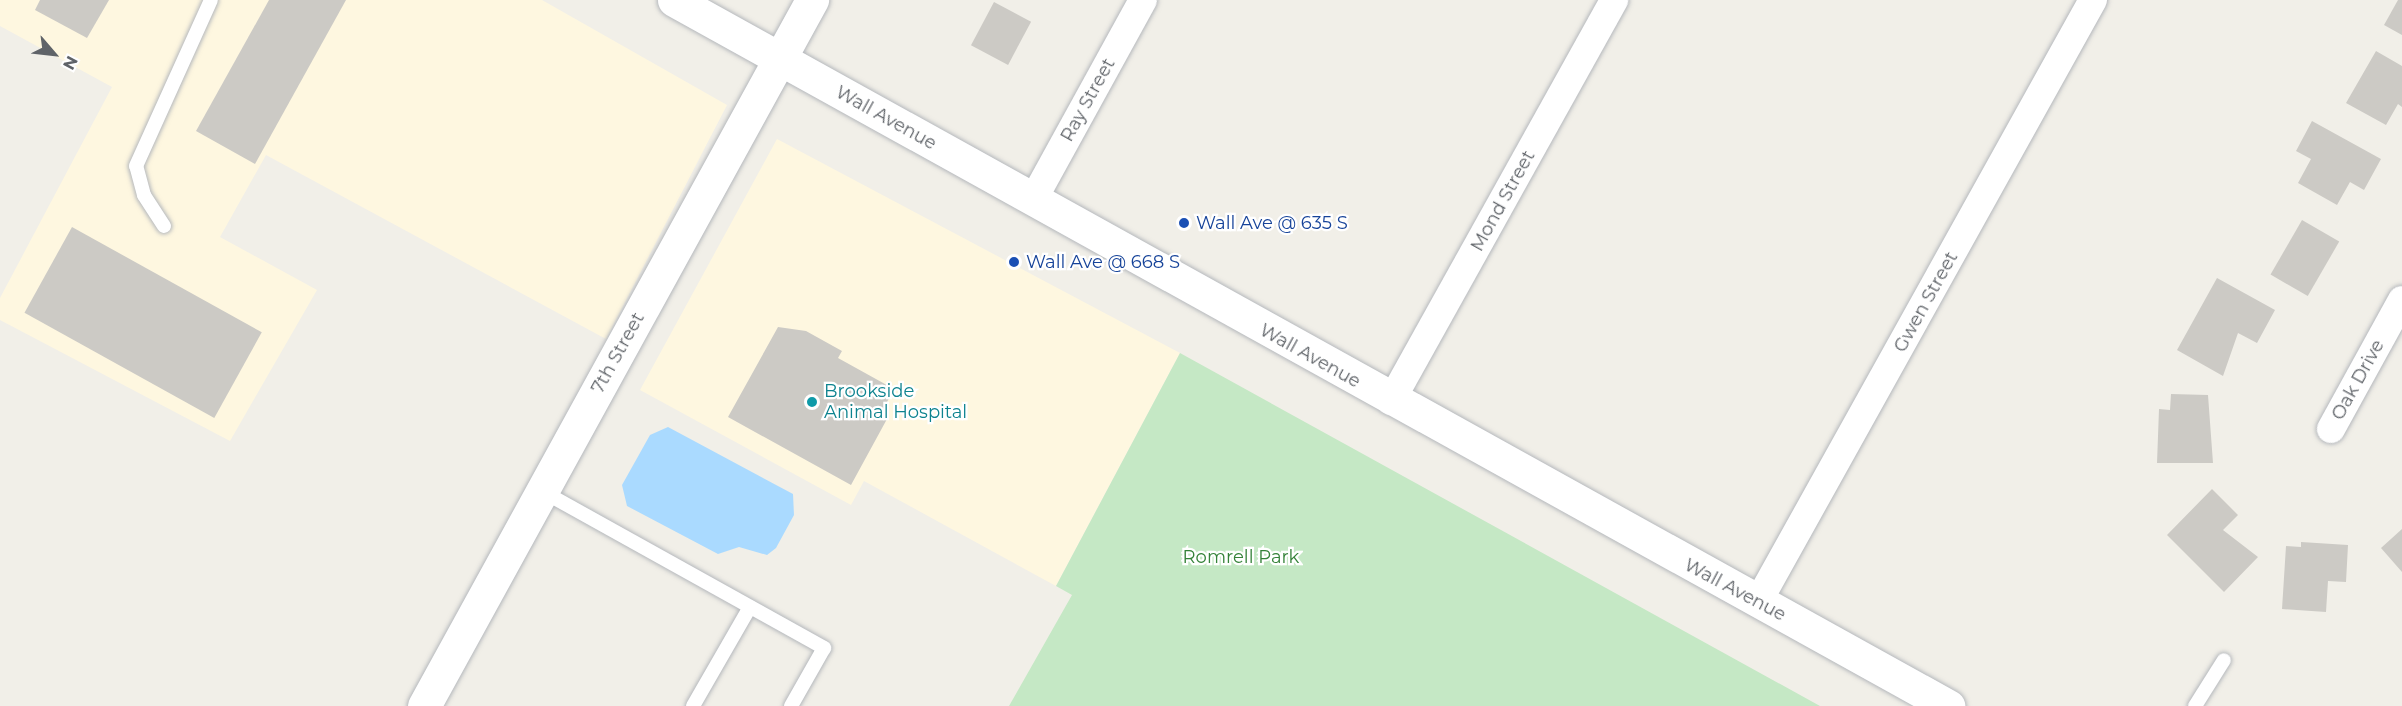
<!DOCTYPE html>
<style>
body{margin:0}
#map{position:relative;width:2402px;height:706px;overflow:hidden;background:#f1efe8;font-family:Montserrat,sans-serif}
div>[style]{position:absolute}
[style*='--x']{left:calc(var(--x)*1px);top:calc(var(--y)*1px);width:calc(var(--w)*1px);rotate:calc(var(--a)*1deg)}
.commercial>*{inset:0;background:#fef7e0}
.green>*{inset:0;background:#c5e8c5}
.water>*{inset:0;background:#aadaff}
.building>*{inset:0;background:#cccac5;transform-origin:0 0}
.roads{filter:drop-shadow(0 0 2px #b5b8bc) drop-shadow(0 0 2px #b5b8bc)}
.lane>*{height:14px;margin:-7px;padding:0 7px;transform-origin:7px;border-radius:7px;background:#fff}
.street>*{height:28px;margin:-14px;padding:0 14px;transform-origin:14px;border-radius:14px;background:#fff}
.secondary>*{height:33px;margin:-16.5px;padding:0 16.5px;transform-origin:16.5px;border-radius:16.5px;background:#fff}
.dots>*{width:16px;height:16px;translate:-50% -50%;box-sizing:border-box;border:3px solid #fff;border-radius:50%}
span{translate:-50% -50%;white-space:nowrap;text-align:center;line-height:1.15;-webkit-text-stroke:4.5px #fff;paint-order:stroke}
.street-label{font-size:18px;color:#5f6368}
.transit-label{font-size:18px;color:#164399}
.left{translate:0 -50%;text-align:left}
.culture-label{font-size:18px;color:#0d838f}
.park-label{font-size:18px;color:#348238}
.north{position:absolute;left:24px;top:24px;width:60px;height:60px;-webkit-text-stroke:4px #fff;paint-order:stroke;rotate:118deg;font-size:16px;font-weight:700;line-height:24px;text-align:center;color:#5f6368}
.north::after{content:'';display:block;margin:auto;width:21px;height:27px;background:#5f6368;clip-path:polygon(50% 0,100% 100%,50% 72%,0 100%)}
</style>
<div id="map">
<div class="commercial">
<div style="clip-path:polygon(0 0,542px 0,727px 105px,606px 339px,266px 155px,220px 237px,317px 290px,230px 441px,0 320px,0 298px,112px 87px,0 26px)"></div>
<div style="clip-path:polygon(777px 139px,1180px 353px,1056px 586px,864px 481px,851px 505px,640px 390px)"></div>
</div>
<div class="green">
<div style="clip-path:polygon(1180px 353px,1820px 706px,1009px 706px,1072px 595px,1056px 586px)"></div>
</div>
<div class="water">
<div style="clip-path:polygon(668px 427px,793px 494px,794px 515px,776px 548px,767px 555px,739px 547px,718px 554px,627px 506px,622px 485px,650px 435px)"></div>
</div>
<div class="building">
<div style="clip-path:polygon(40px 0,109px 0,87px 38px,35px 10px)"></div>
<div style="clip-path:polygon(269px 0,346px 0,255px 164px,196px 131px)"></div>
<div style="clip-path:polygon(2398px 0,2402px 0,2402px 35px,2384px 25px)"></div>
<div style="left:994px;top:2px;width:42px;height:49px;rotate:28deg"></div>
<div style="clip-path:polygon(2376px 51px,2402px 66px,2402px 107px,2398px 104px,2386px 125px,2346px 103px)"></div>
<div style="clip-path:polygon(2312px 121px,2381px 159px,2364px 190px,2350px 182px,2337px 205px,2298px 183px,2311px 159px,2296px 151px)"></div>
<div style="left:2302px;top:220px;width:43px;height:63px;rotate:30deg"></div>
<div style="left:72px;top:227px;width:217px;height:98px;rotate:29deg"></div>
<div style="clip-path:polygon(2217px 278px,2275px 310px,2257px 343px,2238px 333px,2223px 376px,2177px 350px)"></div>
<div style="clip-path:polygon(778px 327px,806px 331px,842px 351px,838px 358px,894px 389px,880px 415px,887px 419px,851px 485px,728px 417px)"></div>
<div style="clip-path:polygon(2171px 394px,2208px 395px,2213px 463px,2157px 463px,2159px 409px,2170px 410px)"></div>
<div style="clip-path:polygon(2212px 489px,2238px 515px,2223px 530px,2258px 557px,2224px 592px,2167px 535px)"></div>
<div style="clip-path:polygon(2402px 529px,2402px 572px,2381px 548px)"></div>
<div style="clip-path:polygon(2301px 542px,2348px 545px,2346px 582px,2328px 581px,2326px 612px,2282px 609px,2286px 546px,2301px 547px)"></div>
</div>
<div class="roads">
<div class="lane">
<div style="--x:164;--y:226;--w:37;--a:-123"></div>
<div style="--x:144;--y:195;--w:30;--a:-105"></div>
<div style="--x:136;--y:166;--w:182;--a:-65.7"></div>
<div style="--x:542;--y:491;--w:323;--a:29.1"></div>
<div style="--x:824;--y:648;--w:67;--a:119.6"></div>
<div style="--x:693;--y:706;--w:114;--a:-60.1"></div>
<div style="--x:2195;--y:706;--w:54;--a:-57.8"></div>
</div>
<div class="street">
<div style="--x:1033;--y:200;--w:228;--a:-61.2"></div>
<div style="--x:1391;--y:401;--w:459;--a:-60.9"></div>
<div style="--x:2331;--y:429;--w:147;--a:-61.2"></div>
<div style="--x:1758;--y:602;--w:689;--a:-60.91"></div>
</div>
<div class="secondary">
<div style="--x:674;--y:0;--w:1457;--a:28.99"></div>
<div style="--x:424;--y:706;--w:806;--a:-61.21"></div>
</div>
</div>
<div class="dots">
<div style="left:1184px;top:223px;background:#1a4fb4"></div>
<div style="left:1014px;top:262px;background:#1a4fb4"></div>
<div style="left:812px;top:402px;background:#0f9aa8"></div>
</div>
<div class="street-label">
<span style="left:1088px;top:100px;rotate:-61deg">Ray Street</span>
<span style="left:886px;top:118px;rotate:29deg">Wall Avenue</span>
<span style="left:1503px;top:201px;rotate:-61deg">Mond Street</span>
<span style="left:1926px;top:302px;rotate:-61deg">Gwen Street</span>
<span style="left:618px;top:353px;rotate:-61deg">7th Street</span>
<span style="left:1310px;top:356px;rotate:29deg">Wall Avenue</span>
<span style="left:2358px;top:380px;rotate:-61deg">Oak Drive</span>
<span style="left:1735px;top:590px;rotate:28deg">Wall Avenue</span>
</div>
<div class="transit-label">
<span class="left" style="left:1196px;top:223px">Wall Ave @ 635 S</span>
<span class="left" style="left:1026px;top:262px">Wall Ave @ 668 S</span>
</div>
<div class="culture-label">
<span class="left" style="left:824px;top:402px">Brookside<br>Animal Hospital</span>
</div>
<div class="park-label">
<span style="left:1241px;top:557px">Romrell Park</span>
</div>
<div class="north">N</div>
</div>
